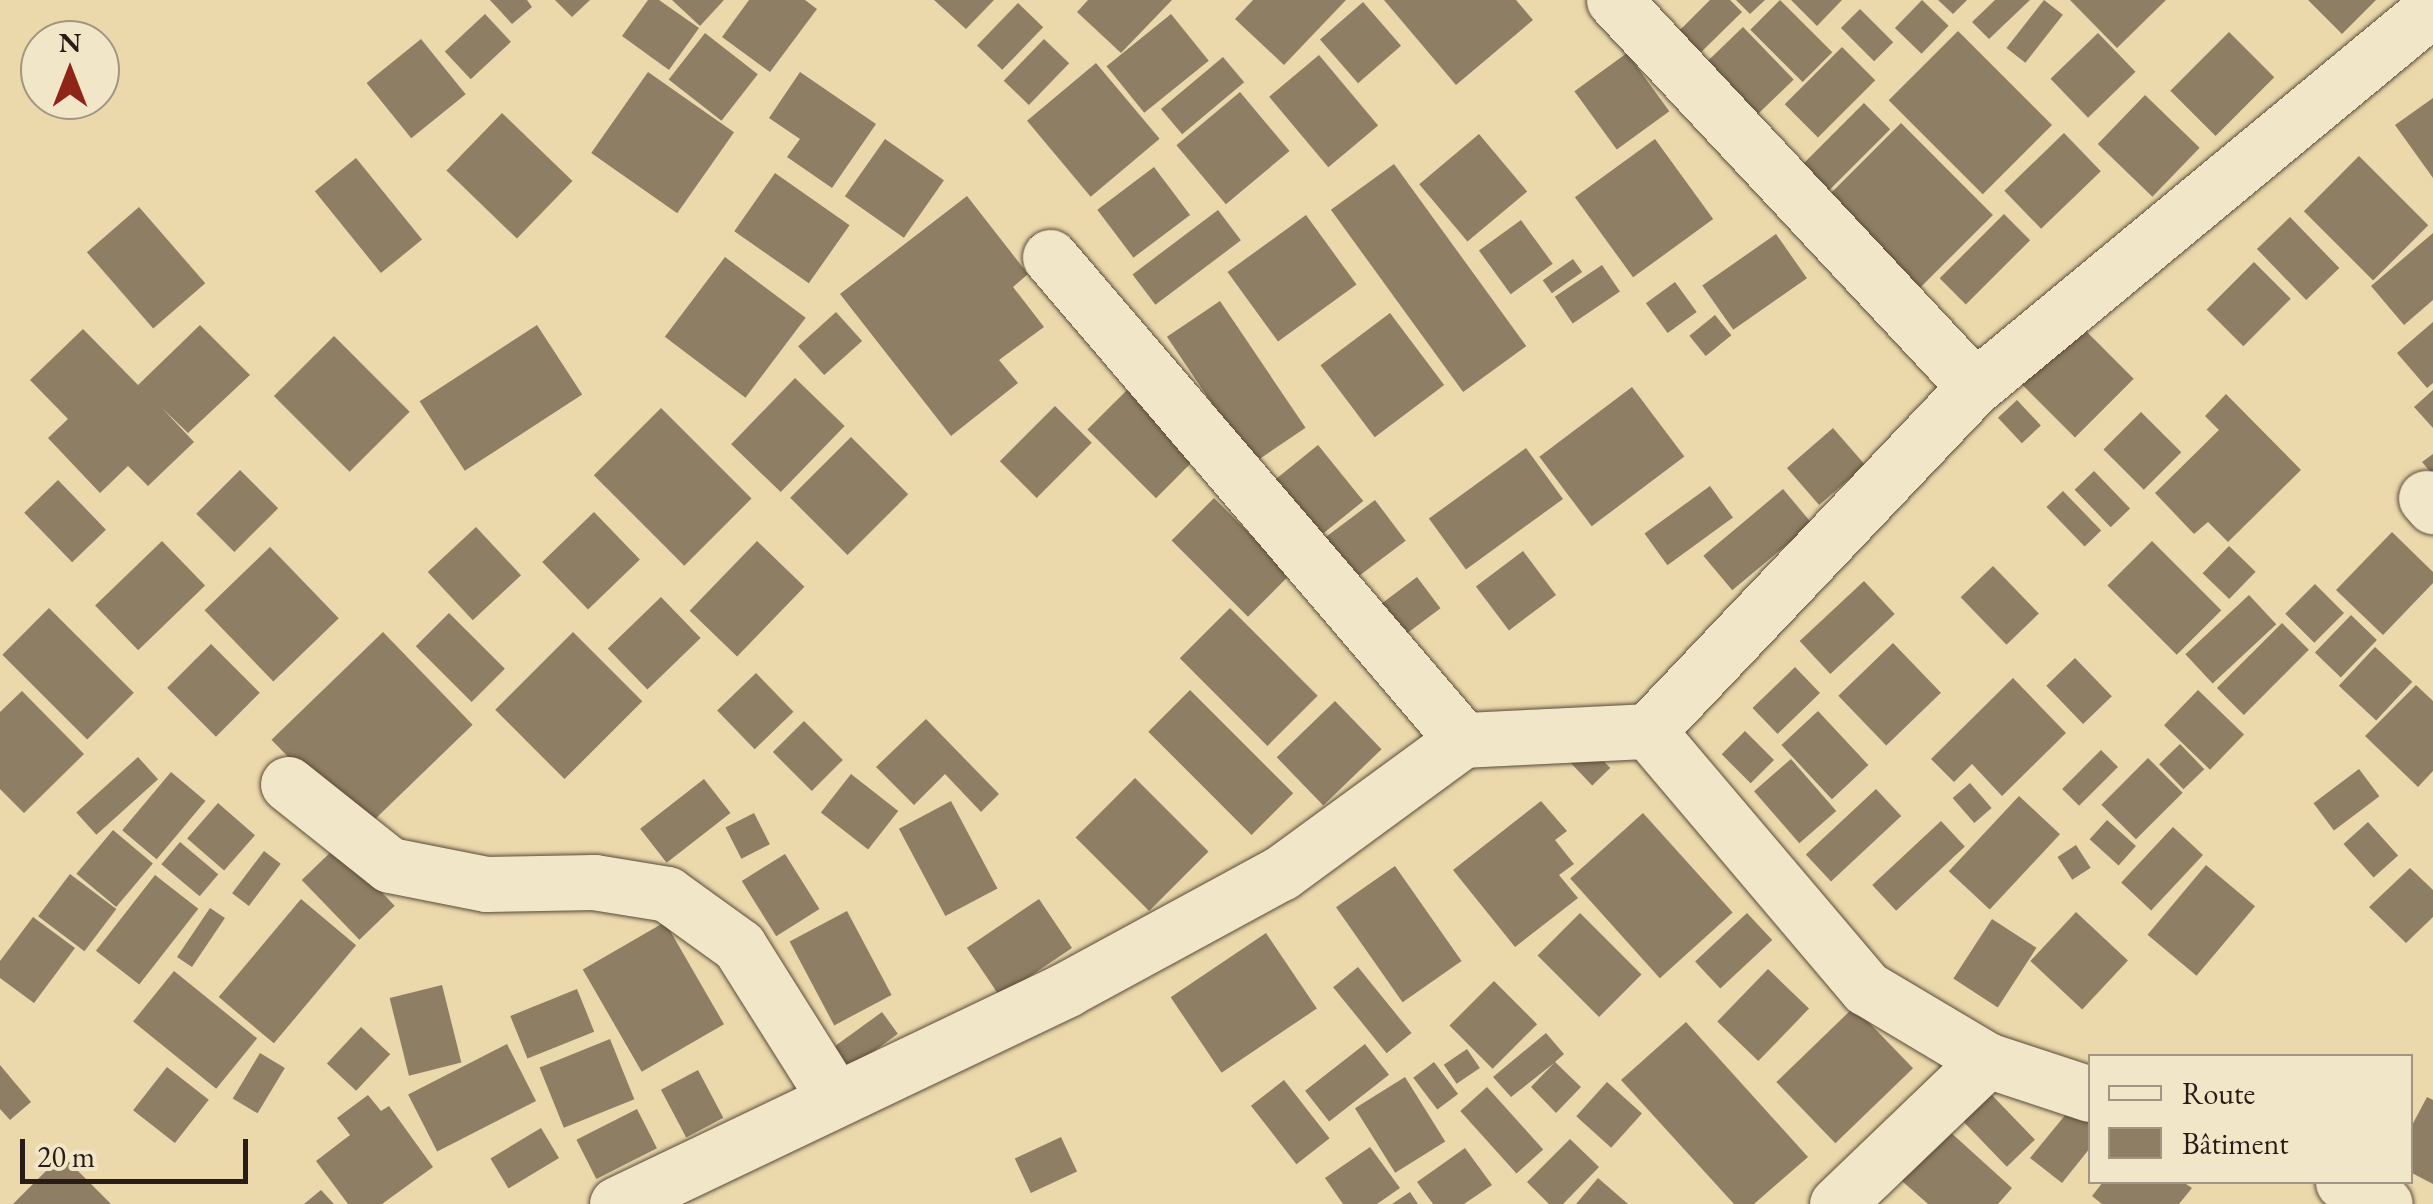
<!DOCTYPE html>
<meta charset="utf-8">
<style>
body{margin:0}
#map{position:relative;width:2433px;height:1204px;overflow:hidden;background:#ebd9ab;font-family:"EB Garamond",serif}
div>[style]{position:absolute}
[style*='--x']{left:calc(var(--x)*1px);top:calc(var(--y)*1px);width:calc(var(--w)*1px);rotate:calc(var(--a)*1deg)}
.building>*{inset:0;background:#8e7e63;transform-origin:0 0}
.roads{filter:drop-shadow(0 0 2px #5a4b3b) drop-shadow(0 0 2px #5a4b3b)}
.minor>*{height:55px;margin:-27.5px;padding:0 27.5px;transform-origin:27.5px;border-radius:27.5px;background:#f2e6c8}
span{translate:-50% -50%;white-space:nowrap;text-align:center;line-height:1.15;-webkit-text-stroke:8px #f2e6c8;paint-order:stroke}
.legend{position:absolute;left:2088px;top:1054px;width:325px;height:130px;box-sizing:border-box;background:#f2e6c8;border:2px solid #a29581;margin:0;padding:12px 18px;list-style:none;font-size:30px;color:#291c16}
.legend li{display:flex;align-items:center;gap:20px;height:50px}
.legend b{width:50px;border:2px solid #a29581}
.north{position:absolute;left:20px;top:20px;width:100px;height:100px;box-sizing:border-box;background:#f2e6c8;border:2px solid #a29581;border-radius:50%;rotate:0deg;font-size:28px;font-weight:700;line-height:40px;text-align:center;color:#291c16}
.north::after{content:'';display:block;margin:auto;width:35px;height:45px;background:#8f2418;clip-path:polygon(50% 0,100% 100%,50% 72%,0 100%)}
.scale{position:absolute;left:20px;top:1139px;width:228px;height:45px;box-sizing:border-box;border:5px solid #291c16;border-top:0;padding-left:12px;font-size:30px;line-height:35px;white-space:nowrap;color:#291c16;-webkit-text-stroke:8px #f2e6c8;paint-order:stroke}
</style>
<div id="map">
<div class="building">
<div style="clip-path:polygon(490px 0,527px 0,532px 7px,512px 24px)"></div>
<div style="clip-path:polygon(555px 0,590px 0,572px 17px)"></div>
<div style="clip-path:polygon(648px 0,659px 0,699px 28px,669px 70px,622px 36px)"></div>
<div style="clip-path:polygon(672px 0,724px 0,700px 26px)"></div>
<div style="clip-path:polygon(749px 0,805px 0,817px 9px,770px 72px,722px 37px)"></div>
<div style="clip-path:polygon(934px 0,994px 0,966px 29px)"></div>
<div style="clip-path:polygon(1088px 0,1172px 0,1121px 53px,1077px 12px)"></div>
<div style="clip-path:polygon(1253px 0,1346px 0,1284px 65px,1235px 19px)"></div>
<div style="clip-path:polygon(1384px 0,1516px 0,1533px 20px,1456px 85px)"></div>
<div style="clip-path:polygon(1710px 0,1730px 0,1742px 12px,1692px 61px,1671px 39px)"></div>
<div style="clip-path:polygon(1736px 0,1765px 0,1750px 14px)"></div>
<div style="left:1780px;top:0;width:74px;height:42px;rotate:45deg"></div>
<div style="clip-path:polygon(1791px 0,1842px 0,1817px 26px)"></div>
<div style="left:1922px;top:0;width:37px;height:39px;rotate:44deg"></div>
<div style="clip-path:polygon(1938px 0,1967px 0,1953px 14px)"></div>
<div style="clip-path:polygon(1995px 0,2030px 0,1989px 39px,1972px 22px)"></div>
<div style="left:2044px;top:0;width:24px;height:61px;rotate:38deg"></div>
<div style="clip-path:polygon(2070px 0,2166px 0,2117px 48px)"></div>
<div style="clip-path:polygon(2308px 0,2376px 0,2342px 34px)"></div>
<div style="left:1363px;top:2px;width:58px;height:57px;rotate:49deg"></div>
<div style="left:1018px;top:3px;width:35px;height:59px;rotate:44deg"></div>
<div style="left:1860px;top:9px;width:47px;height:27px;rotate:45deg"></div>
<div style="left:485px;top:14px;width:38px;height:55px;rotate:47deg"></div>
<div style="left:1171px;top:14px;width:60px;height:83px;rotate:51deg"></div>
<div style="left:1743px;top:27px;width:73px;height:62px;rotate:46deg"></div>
<div style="left:1958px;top:31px;width:133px;height:98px;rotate:45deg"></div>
<div style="left:2229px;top:32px;width:64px;height:83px;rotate:45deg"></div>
<div style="left:705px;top:33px;width:67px;height:59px;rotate:38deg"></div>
<div style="left:2098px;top:33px;width:54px;height:66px;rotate:46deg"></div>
<div style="left:421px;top:39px;width:71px;height:70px;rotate:51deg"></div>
<div style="left:1044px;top:39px;width:35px;height:58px;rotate:44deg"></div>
<div style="left:1842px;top:47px;width:47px;height:81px;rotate:45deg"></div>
<div style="left:1627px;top:53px;width:72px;height:65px;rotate:54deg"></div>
<div style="left:1319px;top:55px;width:92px;height:65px;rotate:50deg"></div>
<div style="left:1223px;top:57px;width:33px;height:81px;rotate:50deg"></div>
<div style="left:1096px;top:63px;width:99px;height:90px;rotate:50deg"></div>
<div style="left:648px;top:72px;width:105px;height:99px;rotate:35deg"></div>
<div style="clip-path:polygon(800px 72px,876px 124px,832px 188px,787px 157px,800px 139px,769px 118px)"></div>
<div style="left:1240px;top:92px;width:77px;height:83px;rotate:50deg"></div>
<div style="left:2145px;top:95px;width:76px;height:68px;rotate:44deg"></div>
<div style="clip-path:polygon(2433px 98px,2433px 178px,2395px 125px)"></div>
<div style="left:1864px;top:103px;width:37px;height:87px;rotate:45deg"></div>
<div style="left:502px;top:113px;width:98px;height:80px;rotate:44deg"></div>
<div style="left:1901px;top:123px;width:130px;height:113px;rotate:45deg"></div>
<div style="left:2064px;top:133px;width:53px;height:83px;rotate:46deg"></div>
<div style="left:1479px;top:134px;width:75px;height:78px;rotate:50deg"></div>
<div style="left:885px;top:139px;width:72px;height:70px;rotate:35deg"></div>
<div style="left:1655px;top:139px;width:99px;height:99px;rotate:54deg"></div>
<div style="left:2359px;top:156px;width:98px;height:78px;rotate:45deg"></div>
<div style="left:356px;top:158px;width:105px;height:53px;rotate:51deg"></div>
<div style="left:1394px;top:164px;width:225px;height:78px;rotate:54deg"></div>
<div style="left:1154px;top:167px;width:60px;height:71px;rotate:53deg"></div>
<div style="left:775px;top:173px;width:91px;height:71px;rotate:35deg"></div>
<div style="clip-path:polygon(967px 196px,1028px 274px,1013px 287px,1044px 327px,999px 360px,1018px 383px,951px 436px,840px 294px)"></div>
<div style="left:139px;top:207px;width:101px;height:69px;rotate:49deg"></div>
<div style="left:1218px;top:210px;width:38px;height:107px;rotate:53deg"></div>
<div style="left:2004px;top:214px;width:37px;height:91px;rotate:45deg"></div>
<div style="left:1306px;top:215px;width:86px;height:97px;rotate:54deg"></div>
<div style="left:2290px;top:217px;width:71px;height:46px;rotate:46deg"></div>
<div style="left:1521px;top:220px;width:54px;height:52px;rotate:54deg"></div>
<div style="clip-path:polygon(2433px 233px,2433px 300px,2404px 325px,2371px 286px)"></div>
<div style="left:1776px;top:234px;width:54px;height:90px;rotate:55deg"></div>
<div style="left:725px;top:257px;width:101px;height:100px;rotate:37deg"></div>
<div style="left:1573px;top:259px;width:16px;height:37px;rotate:55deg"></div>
<div style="left:2254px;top:262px;width:52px;height:67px;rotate:45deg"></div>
<div style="left:1602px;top:265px;width:32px;height:57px;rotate:56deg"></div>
<div style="left:1675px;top:282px;width:37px;height:36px;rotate:54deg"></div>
<div style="left:1220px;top:301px;width:153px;height:64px;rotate:56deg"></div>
<div style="left:836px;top:312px;width:39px;height:51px;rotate:48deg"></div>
<div style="left:1390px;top:313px;width:90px;height:87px;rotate:53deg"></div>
<div style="left:1715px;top:315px;width:26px;height:33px;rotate:51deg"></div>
<div style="left:2075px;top:320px;width:83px;height:83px;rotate:45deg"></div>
<div style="clip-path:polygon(2433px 322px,2433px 383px,2427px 388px,2397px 353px)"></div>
<div style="clip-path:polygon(200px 325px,250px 375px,188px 433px,162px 408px,194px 442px,148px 486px,128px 466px,100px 493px,48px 438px,68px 419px,30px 380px,83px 329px,138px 385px)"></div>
<div style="left:537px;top:325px;width:83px;height:140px;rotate:57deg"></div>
<div style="left:334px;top:336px;width:107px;height:85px;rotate:45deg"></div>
<div style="left:795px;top:378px;width:69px;height:92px;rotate:44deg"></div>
<div style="left:1632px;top:387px;width:87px;height:116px;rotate:53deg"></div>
<div style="left:1127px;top:390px;width:97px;height:56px;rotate:45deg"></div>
<div style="clip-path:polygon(2433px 390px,2433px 428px,2414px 407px)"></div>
<div style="clip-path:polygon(2226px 394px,2301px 470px,2228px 542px,2208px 522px,2194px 534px,2155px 493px,2219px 430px,2205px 416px)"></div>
<div style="left:2017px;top:400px;width:35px;height:26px;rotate:47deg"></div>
<div style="left:1055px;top:406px;width:52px;height:78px;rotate:45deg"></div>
<div style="left:661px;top:408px;width:128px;height:95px;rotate:45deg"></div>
<div style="left:2141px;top:412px;width:57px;height:53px;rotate:45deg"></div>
<div style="left:1833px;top:428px;width:49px;height:61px;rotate:49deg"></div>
<div style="left:851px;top:437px;width:81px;height:86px;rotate:45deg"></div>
<div style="left:1318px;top:445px;width:72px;height:66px;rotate:51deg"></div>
<div style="left:1526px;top:448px;width:63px;height:120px;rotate:54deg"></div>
<div style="clip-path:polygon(2433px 454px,2433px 475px,2422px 462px)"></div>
<div style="left:240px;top:470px;width:54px;height:62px;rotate:45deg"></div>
<div style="left:2094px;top:471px;width:52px;height:27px;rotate:46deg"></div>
<div style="left:58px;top:480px;width:69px;height:47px;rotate:46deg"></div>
<div style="left:1710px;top:486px;width:39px;height:81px;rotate:54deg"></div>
<div style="left:1783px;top:489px;width:45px;height:104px;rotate:50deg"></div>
<div style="left:2063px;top:491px;width:55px;height:23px;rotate:46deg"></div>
<div style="left:1214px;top:498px;width:108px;height:60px;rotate:45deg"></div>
<div style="left:1375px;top:500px;width:51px;height:79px;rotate:53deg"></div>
<div style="left:594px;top:512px;width:66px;height:72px;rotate:46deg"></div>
<div style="left:476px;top:527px;width:66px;height:66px;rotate:47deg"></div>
<div style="clip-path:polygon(2392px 532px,2433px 572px,2433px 583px,2383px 635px,2336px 590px)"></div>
<div style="left:162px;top:541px;width:62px;height:93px;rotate:46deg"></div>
<div style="left:757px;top:541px;width:66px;height:97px;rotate:44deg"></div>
<div style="left:2152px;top:541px;width:98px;height:63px;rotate:45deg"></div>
<div style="left:2229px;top:546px;width:37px;height:38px;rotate:44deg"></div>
<div style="left:270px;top:547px;width:99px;height:91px;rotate:46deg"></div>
<div style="left:1523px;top:551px;width:55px;height:59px;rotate:53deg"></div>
<div style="left:1993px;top:566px;width:66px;height:45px;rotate:46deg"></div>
<div style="left:1417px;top:577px;width:39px;height:50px;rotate:53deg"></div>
<div style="left:1864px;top:581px;width:45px;height:88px;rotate:47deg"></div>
<div style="left:2315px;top:584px;width:41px;height:42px;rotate:45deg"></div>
<div style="left:2249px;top:595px;width:40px;height:87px;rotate:47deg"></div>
<div style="left:661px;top:597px;width:57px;height:74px;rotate:46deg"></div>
<div style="left:49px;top:608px;width:120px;height:66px;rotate:45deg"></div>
<div style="left:1230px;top:608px;width:124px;height:71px;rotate:45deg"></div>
<div style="left:449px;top:613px;width:79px;height:47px;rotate:45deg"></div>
<div style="left:2351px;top:615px;width:36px;height:52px;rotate:44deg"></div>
<div style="left:2282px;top:623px;width:38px;height:92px;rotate:45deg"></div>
<div style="left:383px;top:632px;width:129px;height:155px;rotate:46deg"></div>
<div style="left:573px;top:632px;width:98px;height:110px;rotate:45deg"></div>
<div style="left:1893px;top:643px;width:69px;height:76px;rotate:46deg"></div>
<div style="left:211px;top:644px;width:69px;height:62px;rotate:45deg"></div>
<div style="left:2375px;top:647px;width:51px;height:53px;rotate:43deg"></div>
<div style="left:2075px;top:658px;width:53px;height:40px;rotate:46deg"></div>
<div style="left:1795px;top:667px;width:36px;height:59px;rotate:46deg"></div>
<div style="left:756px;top:673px;width:54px;height:54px;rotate:46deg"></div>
<div style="clip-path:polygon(2013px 678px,2066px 733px,2002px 796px,1972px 764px,1954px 782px,1931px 759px)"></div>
<div style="clip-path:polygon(2416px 685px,2433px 701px,2433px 771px,2418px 787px,2365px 736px)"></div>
<div style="left:1190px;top:690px;width:146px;height:59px;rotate:45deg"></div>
<div style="left:2198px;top:690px;width:64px;height:49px;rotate:44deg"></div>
<div style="clip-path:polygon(22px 691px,84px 754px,24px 813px,0 789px,0 712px)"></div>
<div style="left:1335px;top:701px;width:67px;height:81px;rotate:46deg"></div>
<div style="left:1818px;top:711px;width:74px;height:50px;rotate:47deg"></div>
<div style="clip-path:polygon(926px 719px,999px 794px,981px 812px,945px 774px,914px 805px,876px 767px)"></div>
<div style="left:804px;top:721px;width:55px;height:44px;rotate:45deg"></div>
<div style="left:1745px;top:731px;width:41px;height:33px;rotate:45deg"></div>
<div style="left:2180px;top:744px;width:35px;height:29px;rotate:46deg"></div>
<div style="left:1588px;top:745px;width:32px;height:25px;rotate:46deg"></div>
<div style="left:2101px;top:750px;width:24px;height:55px;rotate:45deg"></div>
<div style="left:138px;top:757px;width:30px;height:83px;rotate:48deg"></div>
<div style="left:2148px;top:758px;width:49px;height:66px;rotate:45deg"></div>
<div style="left:1791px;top:759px;width:69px;height:49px;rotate:49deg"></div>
<div style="left:2359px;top:769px;width:34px;height:57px;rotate:53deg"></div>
<div style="left:171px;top:772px;width:45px;height:76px;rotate:40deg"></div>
<div style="left:851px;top:774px;width:60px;height:49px;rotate:38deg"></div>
<div style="left:1135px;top:778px;width:104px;height:84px;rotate:45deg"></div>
<div style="left:704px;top:779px;width:43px;height:81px;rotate:52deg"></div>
<div style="left:1970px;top:783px;width:33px;height:23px;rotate:49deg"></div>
<div style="left:1876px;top:789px;width:37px;height:96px;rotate:47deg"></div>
<div style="left:2019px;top:796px;width:56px;height:103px;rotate:43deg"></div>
<div style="left:951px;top:801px;width:99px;height:59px;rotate:62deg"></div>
<div style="clip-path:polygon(1541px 801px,1567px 831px,1555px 840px,1574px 864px,1559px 875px,1578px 898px,1515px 947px,1453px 870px)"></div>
<div style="left:218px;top:803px;width:49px;height:47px;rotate:41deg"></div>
<div style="left:754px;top:813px;width:35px;height:32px;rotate:63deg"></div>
<div style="left:1643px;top:813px;width:134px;height:98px;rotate:48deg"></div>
<div style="left:2107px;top:820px;width:39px;height:26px;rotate:42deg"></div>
<div style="left:1941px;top:821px;width:35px;height:94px;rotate:47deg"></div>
<div style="left:2368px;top:822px;width:45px;height:33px;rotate:48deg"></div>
<div style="left:2173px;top:827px;width:41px;height:76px;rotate:43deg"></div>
<div style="left:113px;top:830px;width:52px;height:57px;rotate:40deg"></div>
<div style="left:180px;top:842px;width:50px;height:29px;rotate:40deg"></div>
<div style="left:2076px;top:845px;width:27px;height:22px;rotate:57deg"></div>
<div style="left:337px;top:846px;width:83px;height:49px;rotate:46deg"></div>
<div style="left:264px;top:851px;width:21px;height:53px;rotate:37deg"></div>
<div style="left:785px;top:854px;width:65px;height:51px;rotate:58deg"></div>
<div style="left:2206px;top:865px;width:64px;height:91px;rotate:40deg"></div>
<div style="left:1395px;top:866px;width:116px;height:72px;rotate:55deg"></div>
<div style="clip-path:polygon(2410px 868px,2433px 890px,2433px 917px,2406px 943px,2369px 907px)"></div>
<div style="left:70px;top:874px;width:58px;height:53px;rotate:37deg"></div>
<div style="left:155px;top:875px;width:55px;height:96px;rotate:38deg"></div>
<div style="left:301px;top:899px;width:72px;height:128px;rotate:40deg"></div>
<div style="left:1039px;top:899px;width:59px;height:87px;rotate:56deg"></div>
<div style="left:210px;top:908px;width:18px;height:59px;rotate:34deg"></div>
<div style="left:847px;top:911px;width:95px;height:65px;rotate:62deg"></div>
<div style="left:2076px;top:912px;width:71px;height:67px;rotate:43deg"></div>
<div style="left:1580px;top:913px;width:87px;height:60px;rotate:45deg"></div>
<div style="left:1747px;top:913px;width:37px;height:71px;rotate:47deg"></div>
<div style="clip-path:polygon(33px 917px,75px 948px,34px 1003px,0 978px,0 961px)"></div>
<div style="left:1992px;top:919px;width:53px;height:71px;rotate:33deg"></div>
<div style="left:665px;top:922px;width:118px;height:95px;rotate:60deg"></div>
<div style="left:1266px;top:933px;width:91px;height:115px;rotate:56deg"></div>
<div style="left:1358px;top:967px;width:85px;height:32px;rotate:51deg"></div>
<div style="left:1768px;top:969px;width:57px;height:73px;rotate:44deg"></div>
<div style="left:174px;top:971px;width:107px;height:65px;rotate:39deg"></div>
<div style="left:1494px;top:981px;width:61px;height:63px;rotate:45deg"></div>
<div style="left:442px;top:985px;width:80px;height:54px;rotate:76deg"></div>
<div style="left:577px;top:989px;width:46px;height:72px;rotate:68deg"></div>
<div style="left:1854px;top:1007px;width:85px;height:108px;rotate:46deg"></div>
<div style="left:882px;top:1012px;width:27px;height:75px;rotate:54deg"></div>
<div style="clip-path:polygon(1686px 1022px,1808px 1157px,1754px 1204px,1734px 1204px,1621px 1080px)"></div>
<div style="left:361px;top:1027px;width:40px;height:50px;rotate:43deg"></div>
<div style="clip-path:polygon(1546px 1033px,1564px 1054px,1555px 1062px,1581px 1087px,1556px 1113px,1531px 1087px,1554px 1063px,1511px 1097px,1493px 1077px)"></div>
<div style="left:610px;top:1039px;width:65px;height:76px;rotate:68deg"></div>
<div style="left:507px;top:1044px;width:64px;height:111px;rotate:63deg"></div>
<div style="left:1365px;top:1044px;width:39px;height:76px;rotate:52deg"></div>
<div style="left:1467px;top:1049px;width:23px;height:28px;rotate:56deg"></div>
<div style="left:260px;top:1053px;width:29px;height:53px;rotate:31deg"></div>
<div style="left:1434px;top:1062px;width:40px;height:26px;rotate:53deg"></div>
<div style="clip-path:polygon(0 1065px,31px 1102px,10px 1120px,0 1109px)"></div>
<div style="left:167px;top:1067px;width:53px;height:55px;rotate:38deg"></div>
<div style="left:698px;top:1070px;width:54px;height:42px;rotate:62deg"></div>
<div style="left:1405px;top:1077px;width:76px;height:59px;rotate:58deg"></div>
<div style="left:1284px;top:1080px;width:74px;height:42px;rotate:52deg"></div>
<div style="left:1607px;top:1082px;width:47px;height:46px;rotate:42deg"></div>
<div style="left:1487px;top:1087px;width:84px;height:36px;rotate:48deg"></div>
<div style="left:1987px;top:1090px;width:69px;height:39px;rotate:46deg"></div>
<div style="clip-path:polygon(368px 1095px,381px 1111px,389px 1106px,433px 1167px,382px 1204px,348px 1204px,316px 1161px,350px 1135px,337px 1118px)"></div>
<div style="clip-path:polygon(2427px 1097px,2433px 1100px,2433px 1184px,2410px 1172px,2410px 1129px)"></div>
<div style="clip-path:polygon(2076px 1102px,2090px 1114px,2090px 1148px,2062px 1183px,2030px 1158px)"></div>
<div style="left:637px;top:1109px;width:44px;height:68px;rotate:63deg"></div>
<div style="left:541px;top:1128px;width:35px;height:59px;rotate:59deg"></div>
<div style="clip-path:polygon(1948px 1130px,2012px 1188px,1998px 1204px,1928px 1204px,1902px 1181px)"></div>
<div style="left:1061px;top:1137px;width:38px;height:51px;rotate:65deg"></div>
<div style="clip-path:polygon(1570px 1139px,1599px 1167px,1563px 1204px,1549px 1204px,1527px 1182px)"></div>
<div style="clip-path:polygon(1370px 1147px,1400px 1188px,1377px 1204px,1343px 1204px,1325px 1178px)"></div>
<div style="clip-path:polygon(1465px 1148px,1492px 1185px,1464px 1204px,1433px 1204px,1417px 1182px)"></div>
<div style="clip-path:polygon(62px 1155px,111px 1204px,13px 1204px)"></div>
<div style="clip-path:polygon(1598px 1178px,1628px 1204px,1576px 1204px)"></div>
<div style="clip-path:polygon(2103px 1182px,2183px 1182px,2192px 1188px,2179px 1204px,2102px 1204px,2092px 1196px)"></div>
<div style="clip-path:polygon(321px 1190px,334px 1204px,304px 1204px)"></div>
<div style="clip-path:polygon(1410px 1192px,1418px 1204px,1392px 1204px)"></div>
</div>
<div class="roads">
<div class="minor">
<div style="--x:1614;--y:0;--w:529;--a:46.99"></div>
<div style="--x:1050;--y:257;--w:635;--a:49.47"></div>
<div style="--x:2426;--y:498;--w:11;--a:49"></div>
<div style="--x:1648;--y:731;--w:337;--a:49.7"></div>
<div style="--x:1866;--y:988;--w:141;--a:30.8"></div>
<div style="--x:1987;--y:1060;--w:108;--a:18.3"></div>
<div style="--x:288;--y:784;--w:130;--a:38.5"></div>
<div style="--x:390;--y:865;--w:98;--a:11.2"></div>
<div style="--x:486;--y:884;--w:108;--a:-1.1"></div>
<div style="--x:594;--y:882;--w:74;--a:9.3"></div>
<div style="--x:667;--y:894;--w:89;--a:35.8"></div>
<div style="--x:739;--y:946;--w:178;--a:57.8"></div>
<div style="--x:2343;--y:1182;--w:47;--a:27.6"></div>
<div style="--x:617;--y:1204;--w:499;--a:-25.5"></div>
<div style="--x:1067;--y:989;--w:243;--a:-28.5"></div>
<div style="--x:1281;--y:873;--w:225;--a:-36.2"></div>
<div style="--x:1463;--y:740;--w:185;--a:-2.8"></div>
<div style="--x:1648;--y:731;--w:475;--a:-46.5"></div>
<div style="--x:1975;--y:387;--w:594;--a:-39.61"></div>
<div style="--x:1837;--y:1204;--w:208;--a:-43.8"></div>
</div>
</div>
<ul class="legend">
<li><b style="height:12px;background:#f2e6c8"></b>Route</li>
<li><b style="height:28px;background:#8e7e63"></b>Bâtiment</li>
</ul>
<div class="north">N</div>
<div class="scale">20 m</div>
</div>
